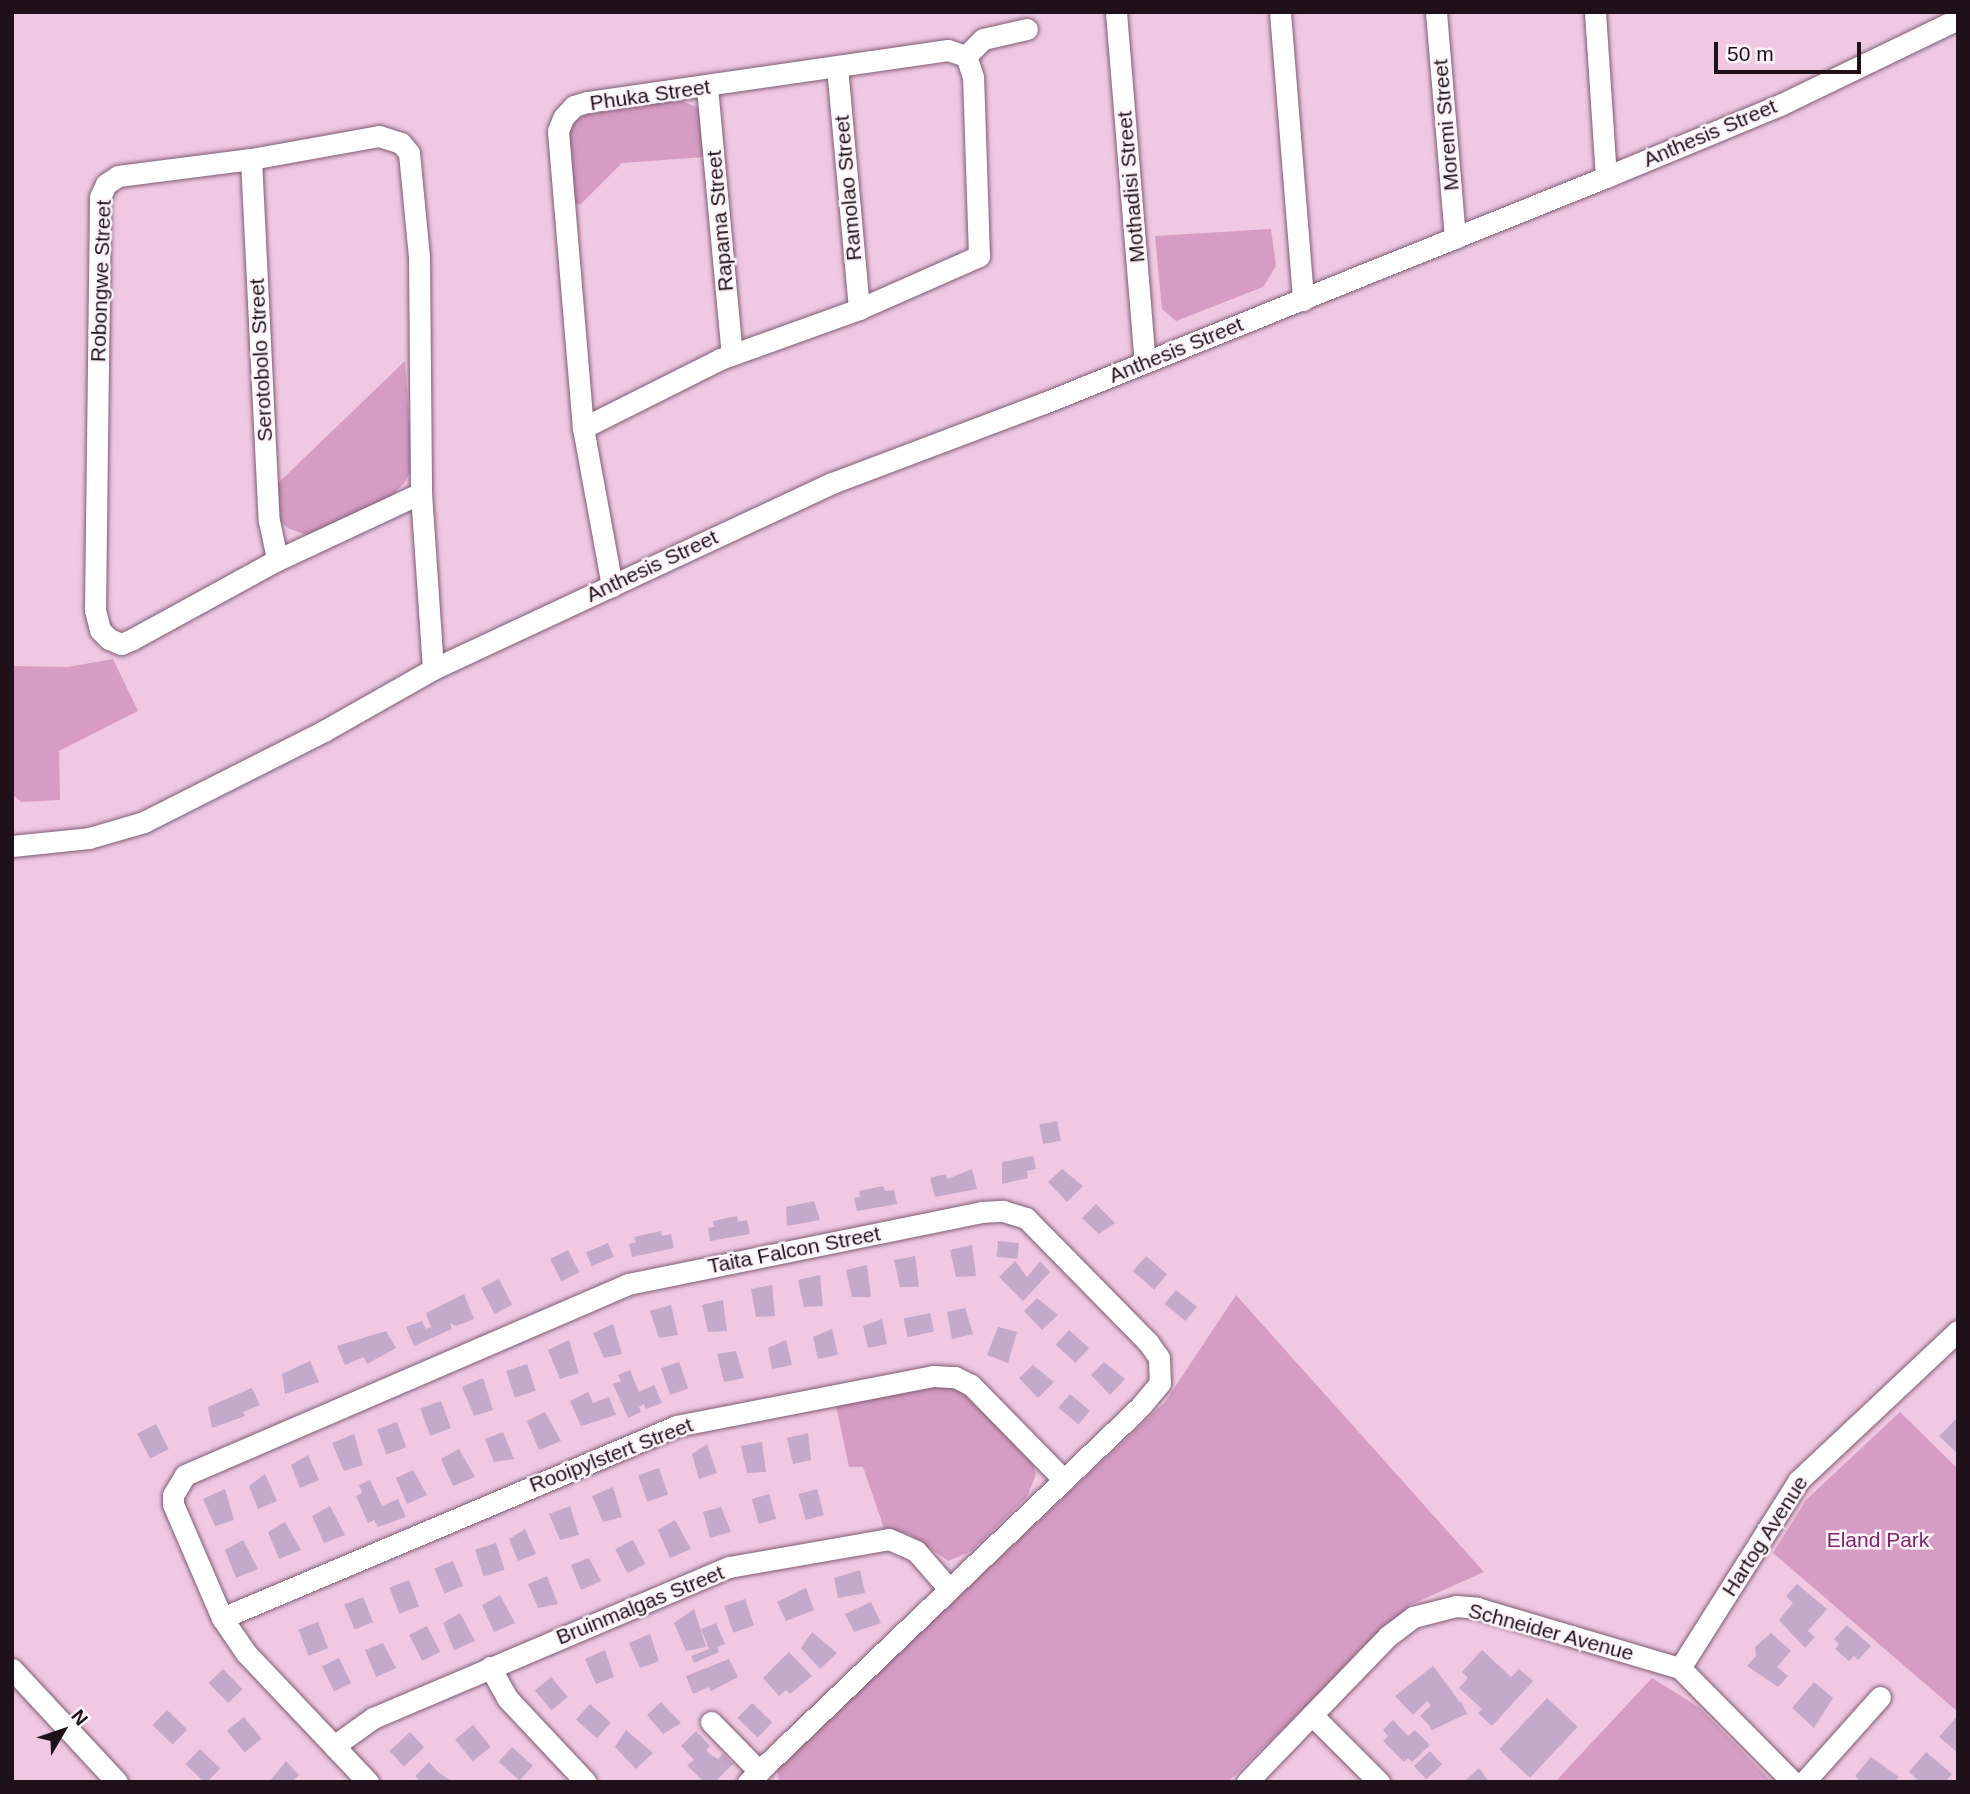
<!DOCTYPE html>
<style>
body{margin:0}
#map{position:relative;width:1970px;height:1794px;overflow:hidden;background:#f0c8e2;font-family:Helvetica,sans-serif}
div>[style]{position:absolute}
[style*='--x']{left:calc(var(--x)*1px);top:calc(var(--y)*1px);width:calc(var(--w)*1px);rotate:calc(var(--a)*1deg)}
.green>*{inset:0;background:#d69cc3}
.building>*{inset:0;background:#c4a9cb;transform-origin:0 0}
.roads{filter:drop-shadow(0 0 2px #7e5c73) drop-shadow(0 0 2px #7e5c73)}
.street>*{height:21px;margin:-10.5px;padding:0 10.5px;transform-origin:10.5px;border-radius:10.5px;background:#fff}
span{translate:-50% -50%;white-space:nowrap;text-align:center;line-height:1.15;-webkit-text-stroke:5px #fdf4f9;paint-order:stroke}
.street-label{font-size:21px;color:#1f111a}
.park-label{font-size:21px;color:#80256a}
.frame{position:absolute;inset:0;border:14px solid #1f111a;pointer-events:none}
.north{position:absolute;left:28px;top:1696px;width:70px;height:70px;-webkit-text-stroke:5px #fdf4f9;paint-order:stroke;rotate:51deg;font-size:19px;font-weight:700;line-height:28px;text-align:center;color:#1f111a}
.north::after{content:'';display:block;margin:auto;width:24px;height:32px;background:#1f111a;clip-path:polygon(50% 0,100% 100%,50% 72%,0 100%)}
.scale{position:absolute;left:1714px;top:42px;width:147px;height:32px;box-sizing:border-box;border:4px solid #1f111a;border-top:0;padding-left:9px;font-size:21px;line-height:24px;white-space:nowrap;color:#1f111a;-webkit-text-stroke:5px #fdf4f9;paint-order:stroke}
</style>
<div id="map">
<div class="green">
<div style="clip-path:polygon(677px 99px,699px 108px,704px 157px,622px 163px,581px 204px,572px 205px,569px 132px,576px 121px,597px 108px)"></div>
<div style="clip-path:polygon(1271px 229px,1276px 266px,1263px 287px,1176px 321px,1162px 309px,1155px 236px)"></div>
<div style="clip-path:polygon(405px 361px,412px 467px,405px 482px,391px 497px,309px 536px,288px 528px,279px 520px,275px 486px)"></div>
<div style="clip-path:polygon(113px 659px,138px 711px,59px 751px,60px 800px,21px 802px,12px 794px,12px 666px,68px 667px)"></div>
<div style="clip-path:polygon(1236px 1295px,1484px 1572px,1410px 1605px,1228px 1782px,779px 1782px,777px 1768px,1165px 1402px)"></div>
<div style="clip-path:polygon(940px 1385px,964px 1392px,1033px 1464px,1036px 1474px,1027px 1497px,972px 1551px,948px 1561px,909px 1534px,884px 1528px,863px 1467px,849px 1467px,836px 1406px)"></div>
<div style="clip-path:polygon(1900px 1412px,1958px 1469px,1958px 1712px,1773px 1553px,1806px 1500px)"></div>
<div style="clip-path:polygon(1652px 1678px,1700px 1708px,1772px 1782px,1555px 1782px)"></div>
</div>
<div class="building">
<div style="left:1057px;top:1121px;width:20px;height:18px;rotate:79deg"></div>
<div style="clip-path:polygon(1033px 1156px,1036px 1169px,1027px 1171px,1028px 1178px,1002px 1184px,1002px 1162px)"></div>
<div style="clip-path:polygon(972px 1169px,977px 1189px,935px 1197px,930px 1178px,946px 1174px,947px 1179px)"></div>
<div style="clip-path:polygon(1062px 1169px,1083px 1186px,1067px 1202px,1048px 1182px)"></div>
<div style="clip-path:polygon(883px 1186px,885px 1191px,894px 1190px,897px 1204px,857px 1211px,854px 1198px,860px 1197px,859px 1191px)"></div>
<div style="clip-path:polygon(814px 1201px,820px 1220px,787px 1226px,786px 1207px)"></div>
<div style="clip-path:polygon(1096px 1204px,1115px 1223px,1099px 1234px,1082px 1218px)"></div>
<div style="clip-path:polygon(737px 1216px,738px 1222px,747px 1220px,750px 1234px,710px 1241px,708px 1228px,714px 1227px,713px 1221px)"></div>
<div style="clip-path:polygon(661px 1231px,662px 1236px,671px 1234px,674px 1248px,632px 1257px,629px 1244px,636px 1242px,634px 1237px)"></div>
<div style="left:998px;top:1241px;width:21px;height:16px;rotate:5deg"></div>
<div style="left:608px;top:1243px;width:15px;height:24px;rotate:67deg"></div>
<div style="clip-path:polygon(972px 1245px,976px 1276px,956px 1277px,950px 1250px)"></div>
<div style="left:568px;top:1250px;width:25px;height:20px;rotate:63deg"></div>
<div style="clip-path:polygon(915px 1256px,919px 1287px,900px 1287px,894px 1260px)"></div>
<div style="left:1146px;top:1256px;width:28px;height:20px;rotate:41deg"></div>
<div style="clip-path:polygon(1015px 1261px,1027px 1277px,1040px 1261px,1050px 1272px,1023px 1301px,999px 1277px)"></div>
<div style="clip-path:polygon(867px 1265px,871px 1297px,852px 1297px,846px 1270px)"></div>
<div style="clip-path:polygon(820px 1275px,823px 1306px,804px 1307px,798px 1280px)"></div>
<div style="left:499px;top:1279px;width:29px;height:20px;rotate:63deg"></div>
<div style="clip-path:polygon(772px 1285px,775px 1316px,756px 1317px,751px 1289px)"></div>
<div style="left:1176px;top:1290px;width:27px;height:18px;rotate:39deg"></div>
<div style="clip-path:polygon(464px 1294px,474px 1319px,456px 1326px,450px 1323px,452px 1329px,414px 1346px,406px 1327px,422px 1321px,426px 1329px,431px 1327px,426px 1313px)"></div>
<div style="clip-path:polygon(1037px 1298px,1058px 1315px,1042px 1330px,1024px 1311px)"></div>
<div style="clip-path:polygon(723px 1300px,727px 1331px,708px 1332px,702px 1305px)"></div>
<div style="clip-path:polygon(671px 1305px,678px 1335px,659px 1338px,650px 1311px)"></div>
<div style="clip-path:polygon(965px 1308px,973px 1334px,952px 1339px,947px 1312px)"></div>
<div style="left:930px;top:1313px;width:19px;height:27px;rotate:78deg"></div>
<div style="clip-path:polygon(882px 1319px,887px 1344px,868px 1348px,863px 1326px)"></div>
<div style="clip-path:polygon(613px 1324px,622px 1354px,604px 1358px,593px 1333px)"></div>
<div style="clip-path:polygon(998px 1327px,1017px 1332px,1008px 1363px,987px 1355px)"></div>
<div style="clip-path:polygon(832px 1329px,838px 1355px,818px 1359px,813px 1337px)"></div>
<div style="left:1069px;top:1330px;width:27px;height:20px;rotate:42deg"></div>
<div style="clip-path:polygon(386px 1331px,396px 1348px,367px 1364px,364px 1357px,345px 1365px,337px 1346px)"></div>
<div style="clip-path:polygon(569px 1340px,579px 1373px,560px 1379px,548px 1350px)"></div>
<div style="clip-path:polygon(786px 1340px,792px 1365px,772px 1369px,768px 1348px)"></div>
<div style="clip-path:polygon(736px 1351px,744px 1378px,724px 1382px,717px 1354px)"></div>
<div style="clip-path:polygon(310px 1361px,319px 1382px,285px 1394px,282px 1374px)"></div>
<div style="left:679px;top:1362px;width:28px;height:19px;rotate:71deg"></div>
<div style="clip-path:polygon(1104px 1362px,1125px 1379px,1110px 1395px,1091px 1375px)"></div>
<div style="left:527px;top:1364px;width:28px;height:22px;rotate:72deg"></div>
<div style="clip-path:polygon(1033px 1365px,1054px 1382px,1038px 1398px,1019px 1378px)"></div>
<div style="clip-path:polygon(630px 1370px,639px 1392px,654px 1385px,662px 1403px,646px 1409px,644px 1404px,639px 1407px,641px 1412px,628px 1418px,613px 1384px,621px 1381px,618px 1375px)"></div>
<div style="clip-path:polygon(483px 1378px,493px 1410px,474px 1416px,462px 1387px)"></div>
<div style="clip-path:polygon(252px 1388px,260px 1405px,243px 1412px,245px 1416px,212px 1428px,208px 1407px)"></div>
<div style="clip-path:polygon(588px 1392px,593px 1403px,609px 1397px,616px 1415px,581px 1426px,570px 1401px)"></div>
<div style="left:1070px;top:1394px;width:26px;height:18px;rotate:40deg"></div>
<div style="left:441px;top:1401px;width:29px;height:22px;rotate:70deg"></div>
<div style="clip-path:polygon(545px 1412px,561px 1441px,539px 1450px,527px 1421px)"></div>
<div style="clip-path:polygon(1958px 1417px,1958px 1454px,1939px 1436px)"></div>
<div style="left:397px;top:1422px;width:27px;height:21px;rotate:70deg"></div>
<div style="left:156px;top:1424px;width:28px;height:21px;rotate:63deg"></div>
<div style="clip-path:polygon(503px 1432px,514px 1459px,494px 1462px,485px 1439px)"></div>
<div style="clip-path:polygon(808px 1433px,811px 1460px,793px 1464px,787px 1438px)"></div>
<div style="clip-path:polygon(354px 1434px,363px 1465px,344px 1471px,332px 1443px)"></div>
<div style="clip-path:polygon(762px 1442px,766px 1472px,747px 1473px,741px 1446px)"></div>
<div style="clip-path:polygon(707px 1444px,717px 1473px,699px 1479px,692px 1454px)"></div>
<div style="clip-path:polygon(459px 1449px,475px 1477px,453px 1486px,441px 1459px)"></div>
<div style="clip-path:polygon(308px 1455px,319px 1480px,300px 1488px,291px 1465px)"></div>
<div style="left:659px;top:1468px;width:28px;height:22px;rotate:71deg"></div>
<div style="clip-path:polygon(413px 1470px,427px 1495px,407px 1504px,396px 1478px)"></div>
<div style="clip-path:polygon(265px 1474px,277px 1501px,258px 1509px,249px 1486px)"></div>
<div style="clip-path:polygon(370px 1480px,382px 1506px,398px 1499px,406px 1517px,378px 1527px,374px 1520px,368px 1523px,356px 1496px,362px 1493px,359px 1485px)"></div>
<div style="clip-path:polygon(613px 1487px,622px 1517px,603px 1522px,592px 1496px)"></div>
<div style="clip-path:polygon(225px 1489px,234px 1520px,215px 1526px,203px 1499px)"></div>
<div style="left:817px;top:1489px;width:27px;height:19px;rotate:75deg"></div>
<div style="left:769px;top:1494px;width:26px;height:18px;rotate:74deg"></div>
<div style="clip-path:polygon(330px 1506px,345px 1535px,324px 1543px,312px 1516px)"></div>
<div style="clip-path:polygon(570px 1506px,579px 1535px,560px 1540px,549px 1514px)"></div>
<div style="clip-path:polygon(721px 1507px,731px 1532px,710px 1538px,703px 1512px)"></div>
<div style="clip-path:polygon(675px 1520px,691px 1549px,670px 1558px,658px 1530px)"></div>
<div style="clip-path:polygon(285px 1522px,301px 1550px,279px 1559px,268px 1532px)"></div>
<div style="clip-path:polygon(525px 1529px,536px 1554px,518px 1561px,509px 1539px)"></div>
<div style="clip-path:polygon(243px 1540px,258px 1569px,236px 1578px,225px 1550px)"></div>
<div style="left:633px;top:1540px;width:27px;height:20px;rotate:63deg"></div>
<div style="left:496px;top:1543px;width:28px;height:22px;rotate:72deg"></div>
<div style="clip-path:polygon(589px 1558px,601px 1581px,581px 1590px,571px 1565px)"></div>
<div style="left:453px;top:1561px;width:27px;height:20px;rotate:68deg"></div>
<div style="clip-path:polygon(860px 1570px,865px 1593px,838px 1598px,834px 1578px)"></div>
<div style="clip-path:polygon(547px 1576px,558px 1604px,538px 1608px,528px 1584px)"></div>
<div style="left:409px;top:1580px;width:28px;height:21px;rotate:69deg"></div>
<div style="clip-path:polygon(1797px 1584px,1827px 1609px,1808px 1631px,1815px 1637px,1805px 1648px,1779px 1620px,1793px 1603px,1786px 1596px)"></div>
<div style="clip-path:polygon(806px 1588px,814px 1610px,786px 1621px,777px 1602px)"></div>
<div style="clip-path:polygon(500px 1595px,515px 1623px,494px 1632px,482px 1605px)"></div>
<div style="left:363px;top:1597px;width:27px;height:20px;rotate:68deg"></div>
<div style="left:745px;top:1599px;width:28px;height:22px;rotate:71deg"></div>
<div style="clip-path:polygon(871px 1602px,881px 1623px,854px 1632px,845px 1614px)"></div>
<div style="clip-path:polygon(694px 1609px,706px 1647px,686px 1651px,674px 1623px)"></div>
<div style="clip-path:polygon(460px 1613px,475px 1641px,454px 1650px,443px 1623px)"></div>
<div style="left:318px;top:1622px;width:28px;height:21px;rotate:69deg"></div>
<div style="clip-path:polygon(716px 1623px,725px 1644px,717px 1647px,719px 1652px,694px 1663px,691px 1656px,709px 1649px,701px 1629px)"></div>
<div style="clip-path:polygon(1847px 1625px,1871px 1646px,1858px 1660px,1854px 1656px,1849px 1661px,1835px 1649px,1839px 1644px,1834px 1639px)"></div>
<div style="left:427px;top:1626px;width:29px;height:20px;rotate:63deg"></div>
<div style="clip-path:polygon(812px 1632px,837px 1653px,820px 1669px,801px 1648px)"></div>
<div style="clip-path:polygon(1771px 1633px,1791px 1651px,1777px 1667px,1788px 1676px,1778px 1687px,1747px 1666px,1756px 1656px,1755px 1647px)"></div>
<div style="clip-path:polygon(650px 1634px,659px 1661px,640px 1668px,629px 1643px)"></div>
<div style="clip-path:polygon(383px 1643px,396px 1668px,376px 1677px,365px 1650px)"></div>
<div style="clip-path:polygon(605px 1650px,614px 1677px,596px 1684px,585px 1659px)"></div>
<div style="clip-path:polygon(1482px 1650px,1511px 1677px,1519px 1669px,1533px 1681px,1492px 1726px,1478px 1713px,1482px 1709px,1459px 1688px,1468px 1678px,1462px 1672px)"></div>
<div style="clip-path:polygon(789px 1652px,812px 1676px,790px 1694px,786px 1690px,779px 1696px,763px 1678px)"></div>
<div style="left:339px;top:1658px;width:28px;height:19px;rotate:64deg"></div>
<div style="clip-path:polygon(729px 1659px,738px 1677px,711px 1691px,709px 1687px,693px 1694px,686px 1676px)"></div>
<div style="clip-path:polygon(1433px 1666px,1459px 1701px,1431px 1727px,1420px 1716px,1431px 1705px,1427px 1701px,1413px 1715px,1395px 1696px)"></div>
<div style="left:223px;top:1669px;width:28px;height:20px;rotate:46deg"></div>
<div style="left:551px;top:1677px;width:26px;height:21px;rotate:50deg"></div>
<div style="clip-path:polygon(1814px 1682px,1833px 1698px,1814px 1728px,1792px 1708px)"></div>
<div style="left:1547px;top:1698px;width:42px;height:70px;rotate:43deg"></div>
<div style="left:1461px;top:1701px;width:14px;height:39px;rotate:65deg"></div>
<div style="clip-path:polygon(661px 1702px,681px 1723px,663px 1734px,647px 1715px)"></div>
<div style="left:752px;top:1703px;width:28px;height:21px;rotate:44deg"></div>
<div style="left:590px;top:1704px;width:28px;height:21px;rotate:42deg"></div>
<div style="left:167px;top:1710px;width:28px;height:21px;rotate:44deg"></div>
<div style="clip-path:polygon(1958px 1715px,1958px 1753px,1939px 1737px)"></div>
<div style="left:244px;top:1717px;width:28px;height:22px;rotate:51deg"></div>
<div style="clip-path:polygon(1393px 1720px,1408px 1736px,1415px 1730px,1430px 1745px,1412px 1762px,1408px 1758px,1404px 1762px,1383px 1741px,1388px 1736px,1383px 1730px)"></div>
<div style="left:473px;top:1725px;width:28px;height:23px;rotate:51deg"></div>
<div style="clip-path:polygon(626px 1730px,653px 1753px,636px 1769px,615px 1747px)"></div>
<div style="clip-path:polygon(696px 1731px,710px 1746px,706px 1750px,710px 1754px,718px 1759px,723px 1754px,733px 1764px,715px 1782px,704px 1782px,687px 1765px,694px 1760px,681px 1746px)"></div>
<div style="left:410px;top:1732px;width:21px;height:28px;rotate:47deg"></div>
<div style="left:512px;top:1747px;width:28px;height:20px;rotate:42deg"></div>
<div style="left:200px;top:1749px;width:28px;height:21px;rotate:44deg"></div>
<div style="left:1430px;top:1751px;width:18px;height:22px;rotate:47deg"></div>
<div style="clip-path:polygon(1926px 1752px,1952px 1774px,1945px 1782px,1920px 1782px,1909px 1772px)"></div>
<div style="clip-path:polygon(1871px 1757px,1899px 1777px,1894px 1782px,1861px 1782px,1855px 1776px)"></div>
<div style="clip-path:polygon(286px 1761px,299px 1775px,292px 1782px,269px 1782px)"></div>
<div style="clip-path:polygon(429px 1762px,439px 1773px,450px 1780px,421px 1782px,415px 1776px)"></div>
<div style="clip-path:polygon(1479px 1768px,1489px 1782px,1464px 1782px)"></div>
</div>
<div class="roads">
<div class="street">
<div style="--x:1116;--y:12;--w:351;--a:85.3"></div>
<div style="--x:1280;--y:12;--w:289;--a:85.4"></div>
<div style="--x:1436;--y:12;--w:227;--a:85.2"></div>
<div style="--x:1595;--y:12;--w:165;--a:86.2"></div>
<div style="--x:966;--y:56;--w:24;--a:-45"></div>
<div style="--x:983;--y:39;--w:45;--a:-12.8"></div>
<div style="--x:837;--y:67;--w:243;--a:84.8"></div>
<div style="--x:707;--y:87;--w:268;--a:84.7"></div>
<div style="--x:251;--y:159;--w:362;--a:87.2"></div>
<div style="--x:269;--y:521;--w:40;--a:78"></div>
<div style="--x:583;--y:428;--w:153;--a:-26.7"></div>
<div style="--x:720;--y:359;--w:148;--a:-19.8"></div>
<div style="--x:859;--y:309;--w:131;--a:-23.8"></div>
<div style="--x:979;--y:256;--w:179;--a:-91.9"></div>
<div style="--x:973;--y:77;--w:22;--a:-108"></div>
<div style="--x:966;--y:56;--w:19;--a:-162"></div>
<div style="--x:948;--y:50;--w:365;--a:171.8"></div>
<div style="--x:587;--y:102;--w:14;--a:163"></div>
<div style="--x:574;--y:106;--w:16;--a:133"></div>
<div style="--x:563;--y:118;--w:14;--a:111"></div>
<div style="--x:558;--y:131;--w:298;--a:85.2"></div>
<div style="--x:583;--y:428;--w:161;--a:79.6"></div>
<div style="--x:421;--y:493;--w:159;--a:155"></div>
<div style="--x:277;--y:560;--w:164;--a:151.3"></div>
<div style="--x:133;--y:639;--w:13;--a:157"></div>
<div style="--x:121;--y:644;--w:13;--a:-157"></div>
<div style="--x:109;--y:639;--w:13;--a:-135"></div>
<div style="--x:100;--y:630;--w:21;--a:-104"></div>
<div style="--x:95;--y:610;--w:413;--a:-89.3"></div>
<div style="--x:100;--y:197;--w:14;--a:-65"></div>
<div style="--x:106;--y:184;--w:14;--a:-34"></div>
<div style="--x:118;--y:176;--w:134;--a:-7.3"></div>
<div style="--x:251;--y:159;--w:130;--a:-10.2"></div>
<div style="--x:379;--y:136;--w:23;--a:18"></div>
<div style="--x:401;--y:143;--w:13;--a:51"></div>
<div style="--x:409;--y:153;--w:104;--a:84.5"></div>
<div style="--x:419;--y:257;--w:236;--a:89.5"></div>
<div style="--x:421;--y:493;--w:176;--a:86.1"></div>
<div style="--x:12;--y:846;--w:77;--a:-5.9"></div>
<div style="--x:89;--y:838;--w:57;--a:-16.2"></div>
<div style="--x:144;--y:822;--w:202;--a:-26.8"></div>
<div style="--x:324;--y:731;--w:125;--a:-29.6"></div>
<div style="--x:433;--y:669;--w:440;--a:-25"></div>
<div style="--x:832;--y:483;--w:227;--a:-20.7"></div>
<div style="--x:1044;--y:403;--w:606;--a:-21.91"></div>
<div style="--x:1606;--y:177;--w:188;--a:-22.5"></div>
<div style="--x:1780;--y:105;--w:198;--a:-25.8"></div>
<div style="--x:222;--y:1618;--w:493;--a:-22.9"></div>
<div style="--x:676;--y:1426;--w:262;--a:-11"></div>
<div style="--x:933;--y:1376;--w:22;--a:3"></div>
<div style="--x:955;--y:1377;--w:18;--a:27"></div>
<div style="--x:971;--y:1385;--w:133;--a:45.6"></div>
<div style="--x:490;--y:1667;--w:35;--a:61"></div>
<div style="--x:507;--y:1698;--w:115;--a:46.8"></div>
<div style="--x:1680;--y:1668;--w:221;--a:-57.7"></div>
<div style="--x:1798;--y:1481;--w:219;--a:-43.2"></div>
<div style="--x:12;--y:1669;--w:154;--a:47.1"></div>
<div style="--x:1312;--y:1715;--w:95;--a:45"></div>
<div style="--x:711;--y:1722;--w:69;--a:45.6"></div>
<div style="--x:334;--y:1746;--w:48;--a:-35.7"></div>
<div style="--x:373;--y:1718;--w:387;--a:-23"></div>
<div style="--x:729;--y:1567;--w:162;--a:-9.9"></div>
<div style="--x:889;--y:1539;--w:30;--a:24"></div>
<div style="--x:916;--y:1551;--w:50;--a:49"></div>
<div style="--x:368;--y:1782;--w:178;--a:-133.4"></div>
<div style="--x:246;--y:1653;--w:42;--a:-124.4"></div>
<div style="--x:222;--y:1618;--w:124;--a:-113.3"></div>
<div style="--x:173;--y:1504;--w:9;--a:-90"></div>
<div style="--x:173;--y:1495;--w:23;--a:-59"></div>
<div style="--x:185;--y:1475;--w:482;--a:-23.3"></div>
<div style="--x:628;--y:1284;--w:360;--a:-11.5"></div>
<div style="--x:981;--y:1212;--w:22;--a:-3"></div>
<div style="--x:1003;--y:1211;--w:24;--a:17"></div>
<div style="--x:1026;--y:1218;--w:174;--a:45.5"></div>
<div style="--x:1148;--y:1342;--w:19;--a:55"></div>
<div style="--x:1159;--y:1358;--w:25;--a:88"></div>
<div style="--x:1160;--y:1383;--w:30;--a:130"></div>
<div style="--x:1141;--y:1406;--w:544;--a:136.27"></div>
<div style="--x:1247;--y:1782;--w:203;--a:-46"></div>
<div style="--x:1388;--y:1636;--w:31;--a:-37"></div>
<div style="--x:1413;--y:1617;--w:44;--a:-14.3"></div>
<div style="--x:1456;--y:1606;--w:21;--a:5"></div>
<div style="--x:1477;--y:1608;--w:212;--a:16.5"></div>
<div style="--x:1680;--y:1668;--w:161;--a:45.3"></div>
<div style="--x:1804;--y:1782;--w:114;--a:-48.2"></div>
</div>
</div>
<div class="street-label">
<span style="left:650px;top:95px;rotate:-8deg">Phuka Street</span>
<span style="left:1446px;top:125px;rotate:-95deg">Moremi Street</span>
<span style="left:1710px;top:133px;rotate:-23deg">Anthesis Street</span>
<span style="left:1131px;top:187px;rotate:-95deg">Mothadisi Street</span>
<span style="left:848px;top:188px;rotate:-95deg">Ramolao Street</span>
<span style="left:720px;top:221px;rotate:-95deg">Rapama Street</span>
<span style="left:101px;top:281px;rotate:-88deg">Robongwe Street</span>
<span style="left:1176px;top:350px;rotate:-22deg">Anthesis Street</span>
<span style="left:261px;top:360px;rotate:-93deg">Serotobolo Street</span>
<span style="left:652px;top:566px;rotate:-25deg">Anthesis Street</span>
<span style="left:794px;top:1250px;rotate:-11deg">Taita Falcon Street</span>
<span style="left:611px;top:1455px;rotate:-21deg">Rooipylstert Street</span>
<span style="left:1765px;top:1536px;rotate:-57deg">Hartog Avenue</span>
<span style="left:640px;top:1605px;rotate:-22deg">Bruinmalgas Street</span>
<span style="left:1551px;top:1632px;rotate:15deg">Schneider Avenue</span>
</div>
<div class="park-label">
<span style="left:1878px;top:1540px">Eland Park</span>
</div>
<div class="frame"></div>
<div class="north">N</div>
<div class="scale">50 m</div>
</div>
